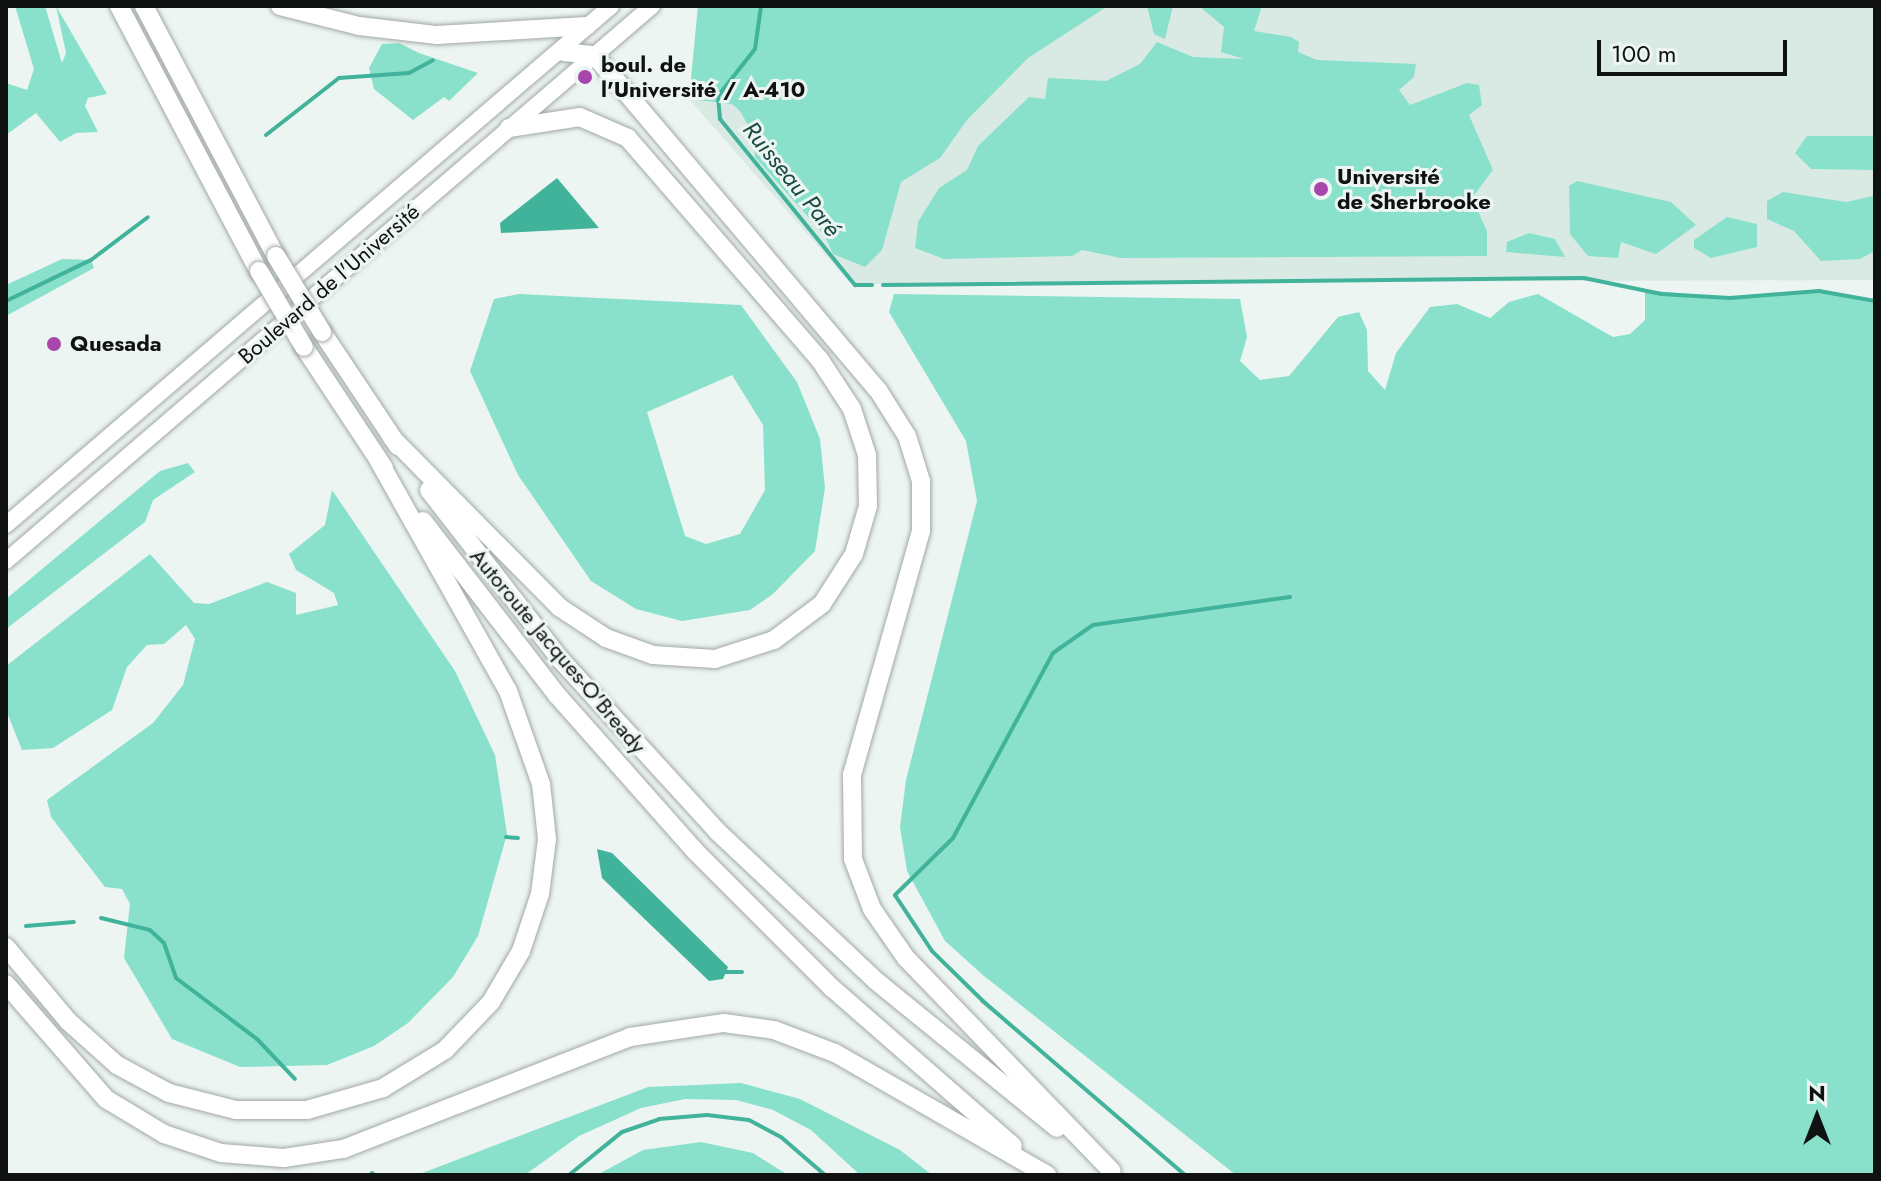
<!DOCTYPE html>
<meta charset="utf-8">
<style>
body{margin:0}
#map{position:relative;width:1881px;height:1181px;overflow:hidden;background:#edf5f3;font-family:Jost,sans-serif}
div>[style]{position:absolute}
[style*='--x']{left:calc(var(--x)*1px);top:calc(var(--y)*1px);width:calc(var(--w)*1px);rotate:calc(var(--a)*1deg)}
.built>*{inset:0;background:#d9eae5}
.green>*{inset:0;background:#89e1cb}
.water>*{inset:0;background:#41b39b}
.stream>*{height:4px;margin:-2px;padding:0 2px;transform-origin:2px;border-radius:2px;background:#41b39b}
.roads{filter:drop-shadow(0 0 2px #a1a8a6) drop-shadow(0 0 2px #a1a8a6)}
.major>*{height:16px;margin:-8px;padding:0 8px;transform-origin:8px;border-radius:8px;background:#fff}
.highway>*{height:18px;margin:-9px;padding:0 9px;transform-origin:9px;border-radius:9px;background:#fff}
.bridges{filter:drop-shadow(0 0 2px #a1a8a6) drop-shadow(0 0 2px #a1a8a6)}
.highway-bridge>*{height:18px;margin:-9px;padding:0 9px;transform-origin:9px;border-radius:9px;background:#fff}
.dots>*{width:22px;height:22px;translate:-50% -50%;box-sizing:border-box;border:4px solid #edf5f3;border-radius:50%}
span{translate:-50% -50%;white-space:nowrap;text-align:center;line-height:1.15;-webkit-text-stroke:6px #edf5f3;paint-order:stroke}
.poi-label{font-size:22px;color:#0f1211;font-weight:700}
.left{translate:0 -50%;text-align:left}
.street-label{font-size:22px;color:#0f1211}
.water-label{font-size:24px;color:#194a3f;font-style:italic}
.frame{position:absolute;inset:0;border:8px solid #0f1211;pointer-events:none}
.north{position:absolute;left:1777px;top:1077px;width:80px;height:80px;-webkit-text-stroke:6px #edf5f3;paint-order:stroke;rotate:0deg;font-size:22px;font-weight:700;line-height:32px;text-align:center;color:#0f1211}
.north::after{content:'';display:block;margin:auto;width:28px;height:36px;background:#0f1211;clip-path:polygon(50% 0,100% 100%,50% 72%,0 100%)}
.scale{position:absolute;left:1597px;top:40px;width:190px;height:36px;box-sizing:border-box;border:4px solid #0f1211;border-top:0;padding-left:10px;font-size:24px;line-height:28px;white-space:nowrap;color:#0f1211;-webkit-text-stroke:6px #edf5f3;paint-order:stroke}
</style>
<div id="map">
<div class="built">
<div style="clip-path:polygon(698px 6px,1875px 6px,1875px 280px,851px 284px,689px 99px)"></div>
</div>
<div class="green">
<div style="clip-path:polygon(15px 6px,45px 6px,62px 63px,66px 53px,56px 6px,107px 94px,88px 98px,85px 106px,98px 132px,76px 133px,60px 142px,36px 113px,6px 135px,6px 83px,27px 90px,34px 69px)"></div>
<div style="clip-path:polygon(698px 6px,1108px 6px,1028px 58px,967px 120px,940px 158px,901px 182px,882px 250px,865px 267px,833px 254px,825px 236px,755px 157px,754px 136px,740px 111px,732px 104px,689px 99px)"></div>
<div style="clip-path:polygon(1147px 6px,1173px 6px,1165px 39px,1154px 34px)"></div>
<div style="clip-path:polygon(1199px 6px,1262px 6px,1254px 31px,1291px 37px,1299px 42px,1298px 52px,1317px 60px,1416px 64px,1414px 77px,1399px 90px,1410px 105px,1467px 83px,1479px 85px,1482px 105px,1469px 115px,1493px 170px,1472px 198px,1487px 231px,1487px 256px,1121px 258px,1082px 250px,1072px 256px,944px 259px,915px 248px,918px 222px,939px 188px,967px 170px,978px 146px,1029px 97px,1045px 99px,1048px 78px,1106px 81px,1140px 64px,1157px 42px,1193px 57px,1244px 59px,1221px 52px,1224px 27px)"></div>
<div style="clip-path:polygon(399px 43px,419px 53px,478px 73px,449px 101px,444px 97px,413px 120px,374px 89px,369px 68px,382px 44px)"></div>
<div style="clip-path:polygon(1807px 136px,1875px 136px,1875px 170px,1811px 169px,1795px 153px)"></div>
<div style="clip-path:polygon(1577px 181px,1671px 202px,1696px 225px,1656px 254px,1621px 242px,1618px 258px,1588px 256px,1570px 234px,1569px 186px)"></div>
<div style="clip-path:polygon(1783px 192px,1846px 202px,1873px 196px,1875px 251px,1860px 259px,1821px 261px,1794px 231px,1767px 219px,1767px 201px)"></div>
<div style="clip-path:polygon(1727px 217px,1757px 224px,1757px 247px,1711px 258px,1694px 248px,1694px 240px)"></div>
<div style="clip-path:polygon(1529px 233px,1555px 239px,1565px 257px,1506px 252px,1507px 242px)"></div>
<div style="clip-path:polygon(62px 259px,91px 260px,94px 268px,6px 316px,6px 285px)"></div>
<div style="clip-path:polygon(1645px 290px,1730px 298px,1819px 291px,1875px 301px,1875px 1175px,1236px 1175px,984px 976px,945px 941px,907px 871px,900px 827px,906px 780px,977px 501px,966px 441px,889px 312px,894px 294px,1240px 299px,1247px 337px,1240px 361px,1260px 380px,1289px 376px,1338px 317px,1359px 312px,1367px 330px,1368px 371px,1385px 390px,1396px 353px,1430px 307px,1457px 304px,1490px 318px,1509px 302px,1538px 294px,1613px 337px,1630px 334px,1645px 320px)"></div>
<div style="clip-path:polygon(evenodd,519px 294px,741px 305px,797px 382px,820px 439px,825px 488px,815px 551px,773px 594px,750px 610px,682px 621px,636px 609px,591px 581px,518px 475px,470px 371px,494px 299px,519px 294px,732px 375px,763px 425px,765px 490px,740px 534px,706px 544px,685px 536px,647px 412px,732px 375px)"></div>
<div style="clip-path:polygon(188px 463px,195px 472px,153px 500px,145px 522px,6px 629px,6px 599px,160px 471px)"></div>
<div style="clip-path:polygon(332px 490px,455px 671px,495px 755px,507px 834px,478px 936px,453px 977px,408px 1023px,374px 1046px,327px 1065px,240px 1067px,172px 1039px,124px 958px,130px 904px,122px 889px,105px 887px,51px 817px,47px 800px,153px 723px,183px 685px,195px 639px,186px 625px,164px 644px,147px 645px,127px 667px,112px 710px,53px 748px,22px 750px,6px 710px,6px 666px,150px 554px,194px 603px,209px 604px,267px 582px,296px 593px,296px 615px,338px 605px,334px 593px,296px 570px,289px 554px,325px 525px)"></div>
<div style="clip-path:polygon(741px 1083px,800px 1099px,900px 1150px,932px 1175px,860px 1175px,811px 1130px,773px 1110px,736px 1100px,685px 1099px,641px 1108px,579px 1136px,525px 1175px,417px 1175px,648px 1087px)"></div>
<div style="clip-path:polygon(701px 1142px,753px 1153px,788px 1175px,597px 1175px,643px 1150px)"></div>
</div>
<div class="water">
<div style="clip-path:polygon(557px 178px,599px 228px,501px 233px,500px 223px)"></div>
<div style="clip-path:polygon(597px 849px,612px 853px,728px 967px,723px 979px,709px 981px,602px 878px)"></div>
</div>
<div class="stream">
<div style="--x:761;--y:6;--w:43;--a:97.9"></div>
<div style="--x:755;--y:49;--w:60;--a:128.2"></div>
<div style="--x:718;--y:96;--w:23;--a:85"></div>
<div style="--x:720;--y:119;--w:214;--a:50.9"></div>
<div style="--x:855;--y:285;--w:17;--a:0"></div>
<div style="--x:266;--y:135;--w:93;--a:-38"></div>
<div style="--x:339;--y:78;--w:70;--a:-4.1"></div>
<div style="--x:409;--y:73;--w:27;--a:-28"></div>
<div style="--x:883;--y:285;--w:701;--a:-0.57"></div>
<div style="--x:1584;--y:278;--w:79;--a:11.7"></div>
<div style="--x:1661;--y:294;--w:69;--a:3.3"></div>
<div style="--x:1730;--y:298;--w:89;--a:-4.5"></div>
<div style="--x:1819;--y:291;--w:57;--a:10.1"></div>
<div style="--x:6;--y:301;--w:94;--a:-25.8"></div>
<div style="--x:91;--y:260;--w:71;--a:-37"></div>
<div style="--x:506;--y:837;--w:12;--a:5"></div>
<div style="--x:101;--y:918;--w:50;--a:13.8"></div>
<div style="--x:150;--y:930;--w:19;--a:43"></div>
<div style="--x:164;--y:943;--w:37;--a:71"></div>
<div style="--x:176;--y:978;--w:101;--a:37"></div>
<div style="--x:257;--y:1039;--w:55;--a:46.5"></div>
<div style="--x:26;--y:926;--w:48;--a:-4.8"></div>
<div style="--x:724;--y:972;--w:18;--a:0"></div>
<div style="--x:372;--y:1173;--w:3;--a:45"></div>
<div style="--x:569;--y:1175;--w:68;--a:-39.1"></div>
<div style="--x:622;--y:1132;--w:39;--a:-19"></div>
<div style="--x:659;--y:1119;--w:48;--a:-4.8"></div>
<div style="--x:707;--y:1115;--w:42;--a:6.8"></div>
<div style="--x:749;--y:1120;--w:36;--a:28"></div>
<div style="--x:781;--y:1137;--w:58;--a:40.8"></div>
<div style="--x:1185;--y:1175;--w:267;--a:-139.3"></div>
<div style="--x:983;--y:1001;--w:71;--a:-135.6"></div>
<div style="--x:932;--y:951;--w:67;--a:-123.5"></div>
<div style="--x:895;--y:895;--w:81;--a:-44.5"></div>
<div style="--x:953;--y:838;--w:210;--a:-61.6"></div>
<div style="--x:1053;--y:653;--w:49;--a:-35"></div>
<div style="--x:1093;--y:625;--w:199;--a:-8.1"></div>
</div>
<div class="roads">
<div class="major">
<div style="--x:6;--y:525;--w:797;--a:-40.62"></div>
<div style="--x:6;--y:561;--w:852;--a:-40.67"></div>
</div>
<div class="highway">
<div style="--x:119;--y:6;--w:300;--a:62.2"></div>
<div style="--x:144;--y:6;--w:283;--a:62.2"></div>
<div style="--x:280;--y:6;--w:81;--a:14.2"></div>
<div style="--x:359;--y:26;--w:79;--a:6.6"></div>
<div style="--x:437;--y:35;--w:150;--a:-3.4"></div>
<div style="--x:564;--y:52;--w:30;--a:6"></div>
<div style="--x:594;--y:55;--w:21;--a:49"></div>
<div style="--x:608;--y:71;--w:418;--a:49.8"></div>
<div style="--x:878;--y:390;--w:54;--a:57.8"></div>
<div style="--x:907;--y:436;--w:47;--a:72.7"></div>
<div style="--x:921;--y:481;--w:50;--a:90"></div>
<div style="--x:921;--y:531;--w:254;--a:105.8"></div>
<div style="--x:852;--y:775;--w:84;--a:89.3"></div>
<div style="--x:853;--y:859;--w:53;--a:69.2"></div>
<div style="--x:872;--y:909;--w:60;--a:55.2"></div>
<div style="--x:906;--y:958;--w:296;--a:46"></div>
<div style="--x:322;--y:332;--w:137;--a:56.3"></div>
<div style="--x:304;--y:347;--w:145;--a:56.5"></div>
<div style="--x:392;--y:438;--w:238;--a:45.3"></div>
<div style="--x:559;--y:607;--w:56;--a:33.4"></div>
<div style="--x:606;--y:638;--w:50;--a:19.9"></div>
<div style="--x:653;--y:655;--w:62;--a:3.7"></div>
<div style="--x:715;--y:659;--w:62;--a:-17.9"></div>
<div style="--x:774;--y:640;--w:60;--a:-36.9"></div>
<div style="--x:822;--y:604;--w:59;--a:-57.4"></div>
<div style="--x:854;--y:554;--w:50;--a:-73.7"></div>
<div style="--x:868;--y:506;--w:51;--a:-91.1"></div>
<div style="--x:867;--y:455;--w:48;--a:-108.1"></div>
<div style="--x:852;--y:409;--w:59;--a:-123.1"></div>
<div style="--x:820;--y:360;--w:294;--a:-130.9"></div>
<div style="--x:628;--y:138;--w:52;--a:-156.4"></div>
<div style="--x:580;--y:117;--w:72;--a:171.2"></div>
<div style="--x:429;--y:490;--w:215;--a:52.2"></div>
<div style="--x:561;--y:660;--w:233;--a:47.6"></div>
<div style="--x:718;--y:832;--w:217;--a:43.3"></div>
<div style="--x:876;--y:981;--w:233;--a:39.1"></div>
<div style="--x:423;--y:521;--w:220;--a:52.4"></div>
<div style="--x:557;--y:695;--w:208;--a:48.5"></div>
<div style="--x:695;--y:851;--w:194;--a:45"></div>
<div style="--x:832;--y:988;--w:240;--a:41.1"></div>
<div style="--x:6;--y:947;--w:97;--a:50"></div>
<div style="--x:68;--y:1021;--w:66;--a:41.9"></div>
<div style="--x:117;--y:1065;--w:59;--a:28.3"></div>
<div style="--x:169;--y:1093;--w:69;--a:14.2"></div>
<div style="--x:236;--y:1110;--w:71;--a:0"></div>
<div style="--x:307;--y:1110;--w:79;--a:-16.1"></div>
<div style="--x:383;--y:1088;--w:73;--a:-31.5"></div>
<div style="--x:445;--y:1050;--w:66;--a:-46.2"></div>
<div style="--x:491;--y:1002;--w:59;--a:-59.5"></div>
<div style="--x:521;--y:951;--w:60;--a:-71.6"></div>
<div style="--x:540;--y:894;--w:55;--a:-82.7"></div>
<div style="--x:547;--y:839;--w:55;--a:-96.2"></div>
<div style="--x:541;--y:784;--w:99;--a:-109.5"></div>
<div style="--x:508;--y:691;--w:267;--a:-119.3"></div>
<div style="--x:6;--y:984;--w:152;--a:49"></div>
<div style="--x:106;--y:1099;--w:68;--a:31.1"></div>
<div style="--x:164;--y:1134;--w:60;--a:18.4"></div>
<div style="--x:221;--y:1153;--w:63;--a:4.5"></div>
<div style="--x:284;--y:1158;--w:60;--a:-8.7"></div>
<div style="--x:343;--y:1149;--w:308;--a:-21.3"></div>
<div style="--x:630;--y:1037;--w:95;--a:-8.5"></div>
<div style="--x:724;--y:1023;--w:50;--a:8"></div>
<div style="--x:774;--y:1030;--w:65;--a:20.7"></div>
<div style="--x:835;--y:1053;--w:245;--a:29.9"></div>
</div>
</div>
<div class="bridges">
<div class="highway-bridge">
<div style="--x:276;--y:256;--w:89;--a:58.8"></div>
<div style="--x:259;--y:271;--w:88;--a:59.4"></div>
</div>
</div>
<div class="dots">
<div style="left:585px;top:77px;background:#a846ac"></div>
<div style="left:1321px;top:189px;background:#a846ac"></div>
<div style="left:54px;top:344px;background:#a846ac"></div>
</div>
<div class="poi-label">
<span class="left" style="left:601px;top:77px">boul. de<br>l'Université / A-410</span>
<span class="left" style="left:1337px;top:189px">Université<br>de Sherbrooke</span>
<span class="left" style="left:70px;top:344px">Quesada</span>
</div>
<div class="street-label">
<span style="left:329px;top:284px;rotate:-41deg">Boulevard de l'Université</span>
<span style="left:558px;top:651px;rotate:50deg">Autoroute Jacques-O'Bready</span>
</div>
<div class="water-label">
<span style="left:792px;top:179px;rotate:51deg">Ruisseau Paré</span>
</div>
<div class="frame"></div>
<div class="north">N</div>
<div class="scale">100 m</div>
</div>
